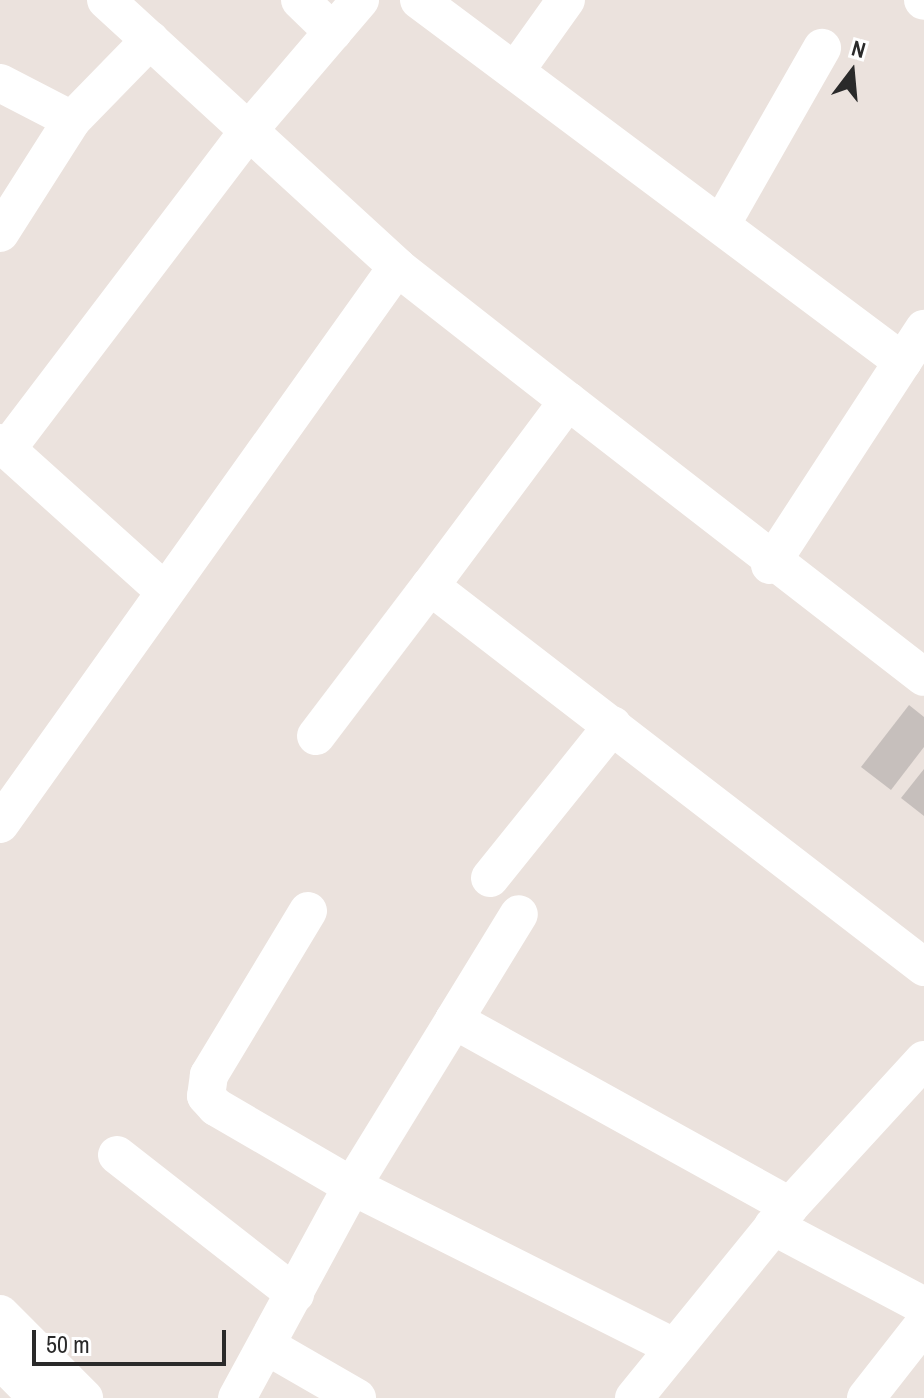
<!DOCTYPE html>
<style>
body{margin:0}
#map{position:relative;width:924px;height:1398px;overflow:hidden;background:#ebe2dd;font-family:"Archivo Narrow",sans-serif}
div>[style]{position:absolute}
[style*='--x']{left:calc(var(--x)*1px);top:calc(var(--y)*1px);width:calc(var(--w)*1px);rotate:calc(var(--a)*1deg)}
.building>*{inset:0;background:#c6bfbc}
.minor>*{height:38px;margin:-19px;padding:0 19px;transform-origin:19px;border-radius:19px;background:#fff}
span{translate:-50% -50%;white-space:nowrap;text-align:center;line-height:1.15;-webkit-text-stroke:7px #fff;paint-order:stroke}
.north{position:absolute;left:812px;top:32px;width:80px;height:80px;-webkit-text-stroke:6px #fff;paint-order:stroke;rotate:16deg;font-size:22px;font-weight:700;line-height:32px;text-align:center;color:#2a2a2a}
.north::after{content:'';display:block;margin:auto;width:28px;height:36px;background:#2a2a2a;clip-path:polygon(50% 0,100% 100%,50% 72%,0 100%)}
.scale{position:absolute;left:32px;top:1330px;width:194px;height:36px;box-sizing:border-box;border:4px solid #2a2a2a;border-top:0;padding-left:10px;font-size:24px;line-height:28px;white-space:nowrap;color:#2a2a2a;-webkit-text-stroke:6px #fff;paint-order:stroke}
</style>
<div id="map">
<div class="building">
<div style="clip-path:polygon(909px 705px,924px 717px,924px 747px,891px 790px,861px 767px)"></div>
<div style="clip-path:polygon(924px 769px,924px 816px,901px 798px)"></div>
</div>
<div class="minor">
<div style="--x:106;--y:0;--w:395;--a:42.5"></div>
<div style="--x:300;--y:0;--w:46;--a:44.1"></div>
<div style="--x:419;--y:0;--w:604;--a:36.79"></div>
<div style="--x:923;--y:0;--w:1;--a:45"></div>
<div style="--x:516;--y:70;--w:86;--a:-54.5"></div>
<div style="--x:0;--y:83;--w:81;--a:27.2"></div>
<div style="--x:721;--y:225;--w:204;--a:-60.3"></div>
<div style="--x:0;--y:233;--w:134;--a:-57.5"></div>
<div style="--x:72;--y:120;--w:112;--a:-45.7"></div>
<div style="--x:568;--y:401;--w:450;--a:37.8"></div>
<div style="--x:0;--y:443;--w:218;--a:42"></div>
<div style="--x:7;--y:449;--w:400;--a:-52.8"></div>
<div style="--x:249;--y:130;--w:171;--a:-49.5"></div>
<div style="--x:770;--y:565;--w:282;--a:-56.9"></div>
<div style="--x:316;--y:736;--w:188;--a:-52.8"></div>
<div style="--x:430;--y:586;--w:624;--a:37.64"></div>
<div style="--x:0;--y:824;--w:684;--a:-54.52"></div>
<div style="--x:397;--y:267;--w:217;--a:38.1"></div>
<div style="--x:568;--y:401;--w:231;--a:126.7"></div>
<div style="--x:490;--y:878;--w:196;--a:-51.2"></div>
<div style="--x:308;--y:911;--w:192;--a:121.1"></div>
<div style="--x:209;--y:1075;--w:21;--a:98"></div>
<div style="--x:206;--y:1096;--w:15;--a:48"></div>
<div style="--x:216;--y:1107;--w:157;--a:30.2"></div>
<div style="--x:352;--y:1186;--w:359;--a:26.6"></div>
<div style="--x:454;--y:1020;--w:124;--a:-58.5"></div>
<div style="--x:117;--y:1155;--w:226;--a:38"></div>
<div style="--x:773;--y:1226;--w:171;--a:27.9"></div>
<div style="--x:0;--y:1314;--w:119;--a:45"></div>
<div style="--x:267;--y:1346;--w:104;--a:30"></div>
<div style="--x:0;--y:1360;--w:54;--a:45"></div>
<div style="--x:237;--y:1398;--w:241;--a:-61.5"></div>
<div style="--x:352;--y:1186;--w:195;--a:-58.4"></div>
<div style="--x:454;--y:1020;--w:384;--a:29"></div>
<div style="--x:634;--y:1398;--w:247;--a:-50.9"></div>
<div style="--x:790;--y:1206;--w:198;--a:-47.5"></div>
<div style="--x:866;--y:1398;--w:94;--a:-51.9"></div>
</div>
<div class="north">N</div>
<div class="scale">50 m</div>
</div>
